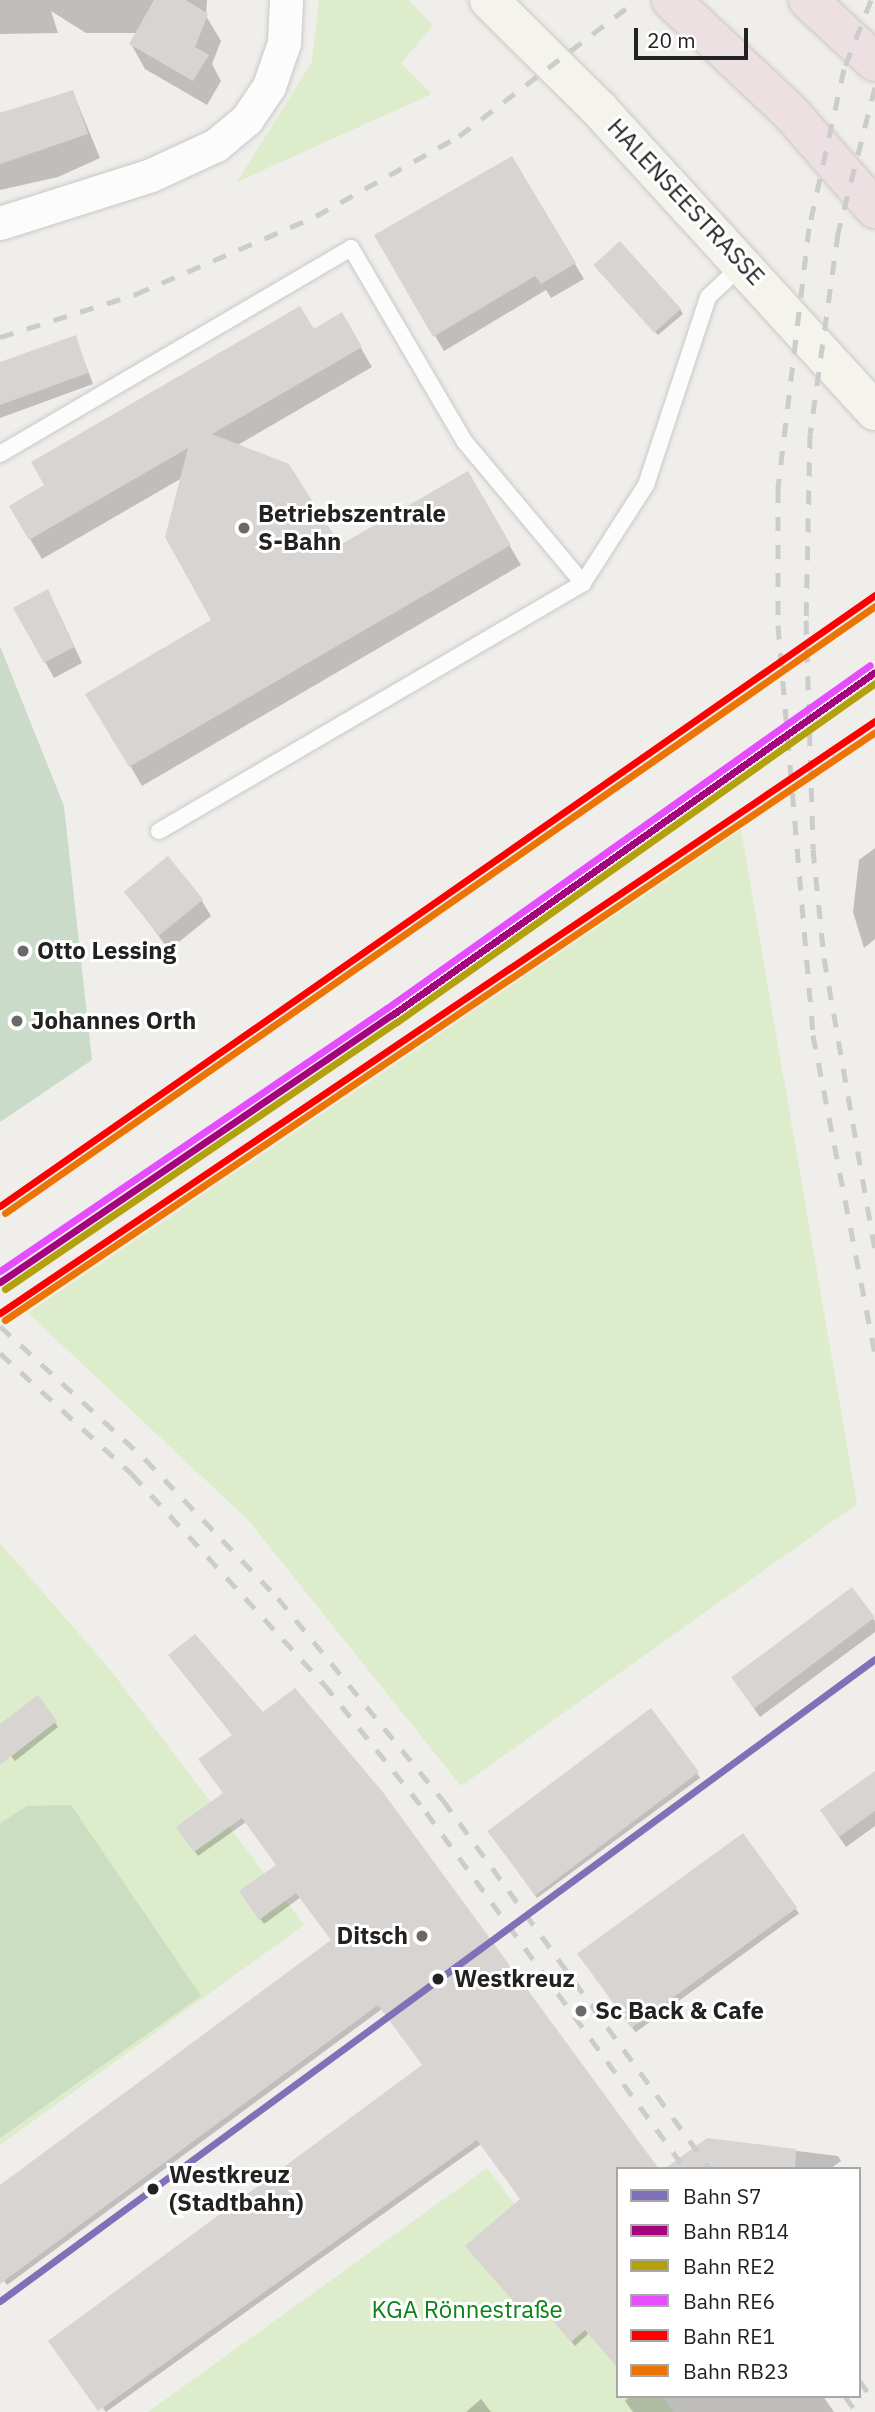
<!DOCTYPE html>
<meta charset="utf-8">
<style>
body{margin:0}
#map{position:relative;width:875px;height:2412px;overflow:hidden;background:#f0eeeb;font-family:"IBM Plex Sans",sans-serif}
div>[style]{position:absolute}
[style*='--x']{left:calc(var(--x)*1px);top:calc(var(--y)*1px);width:calc(var(--w)*1px);rotate:calc(var(--a)*1deg)}
.grass>*{inset:0;background:#ddeccb}
.forest>*{inset:0;background:#cbdec1}
.cemetery>*{inset:0;background:#cadbca}
.shadow>*{inset:0;background:#0003;transform-origin:0 0}
.building>*{inset:0;background:#d7d4d2;transform-origin:0 0}
.roads{filter:drop-shadow(0 0 2px #c9c8c7) drop-shadow(0 0 2px #c9c8c7)}
.lane>*{height:16px;margin:-8px;padding:0 8px;transform-origin:8px;border-radius:8px;background:#fdfcfc}
.street>*{height:33px;margin:-16.5px;padding:0 16.5px;transform-origin:16.5px;border-radius:16.5px;background:#fdfcfc}
.secondary>*{height:38px;margin:-19px;padding:0 19px;transform-origin:19px;border-radius:19px;background:#f4f4ed}
.highway>*{height:38px;margin:-19px;padding:0 19px;transform-origin:19px;border-radius:19px;background:#ece0e2}
.rail>*{height:5px;margin-top:-2.5px;transform-origin:0;background:repeating-linear-gradient(90deg,#ccc 0 14px,transparent 0 28px)}
.rail-1>*{height:7px;margin:-3.5px;padding:0 3.5px;transform-origin:3.5px;border-radius:3.5px;background:#8070b7}
.rail-2>*{height:7px;margin:-3.5px;padding:0 3.5px;transform-origin:3.5px;border-radius:3.5px;background:#a5027d}
.rail-3>*{height:7px;margin:-3.5px;padding:0 3.5px;transform-origin:3.5px;border-radius:3.5px;background:#b2a10c}
.rail-4>*{height:7px;margin:-3.5px;padding:0 3.5px;transform-origin:3.5px;border-radius:3.5px;background:#e64dff}
.rail-5>*{height:7px;margin:-3.5px;padding:0 3.5px;transform-origin:3.5px;border-radius:3.5px;background:#f00}
.rail-6>*{height:7px;margin:-3.5px;padding:0 3.5px;transform-origin:3.5px;border-radius:3.5px;background:#eb7405}
.dots>*{width:19px;height:19px;translate:-50% -50%;box-sizing:border-box;border:4px solid #fff;border-radius:50%}
span{translate:-50% -50%;white-space:nowrap;text-align:center;line-height:1.15;-webkit-text-stroke:6px #fff;paint-order:stroke}
.street-label{font-size:24px;color:#222}
.poi-label{font-size:24px;color:#222;font-weight:700}
.left{translate:0 -50%;text-align:left}
.right{translate:-100% -50%;text-align:right}
.stop-label{font-size:24px;color:#222;font-weight:700}
.park-label{font-size:24px;color:#0c8416}
.legend{position:absolute;left:616px;top:2167px;width:245px;height:231px;box-sizing:border-box;background:#fff;border:2px solid #a7a7a7;margin:0;padding:9px 12px;list-style:none;font-size:21px;color:#222}
.legend li{display:flex;align-items:center;gap:14px;height:35px}
.legend b{width:35px;border:2px solid #a7a7a7}
.scale{position:absolute;left:634px;top:28px;width:114px;height:32px;box-sizing:border-box;border:4px solid #222;border-top:0;padding-left:9px;font-size:21px;line-height:24px;white-space:nowrap;color:#222;-webkit-text-stroke:5px #fff;paint-order:stroke}
</style>
<div id="map">
<div class="grass">
<div style="clip-path:polygon(319px 0,409px 0,433px 26px,401px 63px,432px 94px,237px 182px,312px 62px)"></div>
<div style="clip-path:polygon(741px 830px,857px 1504px,461px 1786px,248px 1520px,28px 1313px)"></div>
<div style="clip-path:polygon(0 1543px,108px 1667px,304px 1925px,0 2145px,0 2138px,201px 1996px,27px 1806px,0 1823px)"></div>
<div style="clip-path:polygon(487px 2168px,618px 2338px,618px 2396px,662px 2396px,673px 2412px,148px 2412px)"></div>
</div>
<div class="forest">
<div style="clip-path:polygon(71px 1805px,201px 1996px,0 2138px,0 1823px,27px 1806px)"></div>
</div>
<div class="cemetery">
<div style="clip-path:polygon(0 646px,64px 806px,92px 1060px,0 1122px)"></div>
</div>
<div class="shadow">
<div style="clip-path:polygon(0 0,207px 0,206px 16px,221px 41px,212px 64px,221px 81px,207px 105px,145px 69px,131px 44px,137px 33px,86px 33px,51px 11px,58px 33px,0 34px)"></div>
<div style="clip-path:polygon(73px 92px,100px 158px,58px 177px,0 190px,0 113px)"></div>
<div style="clip-path:polygon(512px 159px,584px 279px,551px 298px,546px 290px,444px 351px,376px 236px)"></div>
<div style="clip-path:polygon(598px 270px,680px 309px,683px 314px,658px 335px)"></div>
<div style="clip-path:polygon(341px 314px,372px 367px,236px 446px,339px 547px,467px 473px,521px 565px,142px 786px,88px 694px,214px 621px,182px 478px,42px 559px,11px 507px)"></div>
<div style="clip-path:polygon(75px 337px,93px 384px,0 418px,0 364px)"></div>
<div style="clip-path:polygon(56px 607px,82px 663px,54px 678px,16px 609px)"></div>
<div style="clip-path:polygon(875px 848px,875px 939px,864px 948px,853px 912px,859px 860px)"></div>
<div style="clip-path:polygon(126px 892px,202px 901px,211px 916px,169px 950px)"></div>
<div style="clip-path:polygon(852px 1589px,875px 1621px,875px 1632px,760px 1717px,732px 1677px)"></div>
<div style="clip-path:polygon(38px 1698px,58px 1727px,15px 1761px,0 1742px,0 1726px)"></div>
<div style="clip-path:polygon(697px 1773px,700px 1778px,537px 1898px,491px 1834px)"></div>
<div style="clip-path:polygon(875px 1773px,875px 1826px,846px 1847px,828px 1821px)"></div>
<div style="clip-path:polygon(225px 1794px,618px 2169px,588px 2334px,575px 2346px,543px 2308px,529px 2318px,470px 2251px,522px 2199px,481px 2144px,106px 2412px,54px 2346px,424px 2066px,382px 2009px,7px 2285px,0 2275px,0 2187px,332px 1941px,301px 1897px,264px 1924px,244px 1897px,278px 1866px,246px 1822px,198px 1856px,181px 1832px)"></div>
<div style="left:742px;top:1835px;width:97px;height:202px;rotate:54deg"></div>
<div style="clip-path:polygon(707px 2140px,838px 2156px,841px 2161px,830px 2169px,667px 2169px)"></div>
<div style="clip-path:polygon(630px 2396px,823px 2396px,834px 2412px,633px 2412px,625px 2401px)"></div>
<div style="clip-path:polygon(481px 2399px,491px 2412px,466px 2412px)"></div>
</div>
<div class="building">
<div style="clip-path:polygon(154px 0,186px 0,208px 14px,195px 47px,209px 55px,193px 81px,129px 44px)"></div>
<div style="clip-path:polygon(73px 90px,88px 134px,0 164px,0 113px)"></div>
<div style="clip-path:polygon(512px 156px,576px 263px,541px 284px,535px 276px,433px 337px,374px 235px)"></div>
<div style="left:620px;top:241px;width:91px;height:36px;rotate:48deg"></div>
<div style="clip-path:polygon(300px 306px,314px 329px,342px 312px,362px 347px,212px 434px,289px 464px,340px 545px,468px 471px,511px 545px,129px 767px,85px 694px,211px 620px,165px 537px,188px 448px,29px 540px,9px 506px,44px 485px,31px 462px)"></div>
<div style="clip-path:polygon(76px 335px,88px 373px,0 405px,0 362px)"></div>
<div style="clip-path:polygon(48px 589px,74px 647px,44px 663px,13px 608px)"></div>
<div style="left:168px;top:856px;width:56px;height:57px;rotate:51deg"></div>
<div style="left:852px;top:1587px;width:38px;height:151px;rotate:53deg"></div>
<div style="clip-path:polygon(195px 1634px,263px 1712px,295px 1688px,382px 1791px,659px 2169px,618px 2169px,618px 2368px,585px 2330px,571px 2342px,539px 2304px,525px 2314px,465px 2246px,520px 2199px,477px 2140px,98px 2411px,48px 2341px,422px 2065px,378px 2005px,0 2284px,0 2185px,331px 1940px,296px 1893px,259px 1920px,239px 1891px,276px 1865px,242px 1818px,194px 1852px,176px 1827px,223px 1793px,198px 1759px,232px 1735px,168px 1655px)"></div>
<div style="clip-path:polygon(38px 1695px,57px 1721px,0 1765px,0 1724px)"></div>
<div style="left:651px;top:1708px;width:80px;height:205px;rotate:53deg"></div>
<div style="clip-path:polygon(875px 1771px,875px 1811px,839px 1837px,820px 1810px)"></div>
<div style="left:743px;top:1833px;width:92px;height:205px;rotate:54deg"></div>
<div style="clip-path:polygon(707px 2138px,796px 2149px,795px 2169px,664px 2169px)"></div>
</div>
<div class="roads">
<div class="lane">
<div style="--x:0;--y:454;--w:407;--a:-30.4"></div>
<div style="--x:351;--y:248;--w:225;--a:59.6"></div>
<div style="--x:465;--y:442;--w:184;--a:50.1"></div>
<div style="--x:159;--y:831;--w:491;--a:-30.3"></div>
<div style="--x:583;--y:583;--w:117;--a:-57.3"></div>
<div style="--x:646;--y:485;--w:198;--a:-71.7"></div>
<div style="--x:708;--y:297;--w:45;--a:-43.2"></div>
</div>
<div class="street">
<div style="--x:0;--y:223;--w:158;--a:-17.6"></div>
<div style="--x:151;--y:175;--w:72;--a:-24.8"></div>
<div style="--x:216;--y:145;--w:40;--a:-40"></div>
<div style="--x:247;--y:119;--w:40;--a:-56"></div>
<div style="--x:269;--y:86;--w:46;--a:-70.8"></div>
<div style="--x:284;--y:43;--w:43;--a:-87.3"></div>
</div>
<div class="secondary">
<div style="--x:489;--y:0;--w:155;--a:44.7"></div>
<div style="--x:599;--y:109;--w:409;--a:47.6"></div>
</div>
<div class="highway">
<div style="--x:671;--y:0;--w:163;--a:43.3"></div>
<div style="--x:790;--y:112;--w:129;--a:48.8"></div>
<div style="--x:808;--y:0;--w:91;--a:42.8"></div>
</div>
</div>
<div class="rail">
<div style="--x:871;--y:0;--w:74;--a:111.4"></div>
<div style="--x:844;--y:69;--w:163;--a:102.4"></div>
<div style="--x:809;--y:228;--w:263;--a:96.8"></div>
<div style="--x:778;--y:489;--w:136;--a:90"></div>
<div style="--x:778;--y:625;--w:411;--a:85.1"></div>
<div style="--x:813;--y:1035;--w:326;--a:79"></div>
<div style="--x:875;--y:87;--w:151;--a:104.2"></div>
<div style="--x:838;--y:233;--w:203;--a:97.9"></div>
<div style="--x:810;--y:434;--w:186;--a:91.2"></div>
<div style="--x:806;--y:620;--w:229;--a:88.2"></div>
<div style="--x:813;--y:849;--w:110;--a:84.2"></div>
<div style="--x:824;--y:958;--w:297;--a:80.1"></div>
<div style="--x:0;--y:337;--w:143;--a:-17.5"></div>
<div style="--x:136;--y:294;--w:196;--a:-23.4"></div>
<div style="--x:316;--y:216;--w:164;--a:-29.2"></div>
<div style="--x:459;--y:136;--w:224;--a:-37.4"></div>
<div style="--x:0;--y:1326;--w:197;--a:42.5"></div>
<div style="--x:145;--y:1459;--w:192;--a:46.3"></div>
<div style="--x:278;--y:1598;--w:261;--a:50.8"></div>
<div style="--x:443;--y:1800;--w:455;--a:54.1"></div>
<div style="--x:0;--y:1353;--w:179;--a:42.5"></div>
<div style="--x:132;--y:1474;--w:285;--a:47.6"></div>
<div style="--x:324;--y:1684;--w:164;--a:51.4"></div>
<div style="--x:426;--y:1812;--w:441;--a:54"></div>
<div style="--x:859;--y:2380;--w:27;--a:54"></div>
<div style="--x:845;--y:2396;--w:19;--a:55"></div>
</div>
<div class="rail-1">
<div style="--x:0;--y:2301;--w:1085;--a:-36.27"></div>
</div>
<div class="rail-2">
<div style="--x:0;--y:1282;--w:474;--a:-34.3"></div>
<div style="--x:392;--y:1015;--w:592;--a:-35.38"></div>
</div>
<div class="rail-3">
<div style="--x:5;--y:1289;--w:474;--a:-34.3"></div>
<div style="--x:397;--y:1022;--w:586;--a:-35.34"></div>
</div>
<div class="rail-4">
<div style="--x:0;--y:1271;--w:468;--a:-34.2"></div>
<div style="--x:387;--y:1008;--w:592;--a:-35.38"></div>
</div>
<div class="rail-5">
<div style="--x:0;--y:1206;--w:1067;--a:-34.93"></div>
<div style="--x:0;--y:1313;--w:1056;--a:-34.08"></div>
</div>
<div class="rail-6">
<div style="--x:5;--y:1213;--w:1061;--a:-34.9"></div>
<div style="--x:5;--y:1320;--w:1050;--a:-34.05"></div>
</div>
<div class="dots">
<div style="left:244px;top:528px;background:#6a6968"></div>
<div style="left:23px;top:951px;background:#6a6968"></div>
<div style="left:17px;top:1021px;background:#6a6968"></div>
<div style="left:422px;top:1936px;background:#6a6968"></div>
<div style="left:438px;top:1979px;background:#222"></div>
<div style="left:581px;top:2011px;background:#6a6968"></div>
<div style="left:153px;top:2189px;background:#222"></div>
</div>
<div class="street-label">
<span style="left:686px;top:202px;rotate:47deg">HALENSEESTRASSE</span>
</div>
<div class="poi-label">
<span class="left" style="left:258px;top:528px">Betriebszentrale<br>S-Bahn</span>
<span class="left" style="left:37px;top:951px">Otto Lessing</span>
<span class="left" style="left:31px;top:1021px">Johannes Orth</span>
<span class="right" style="left:408px;top:1936px">Ditsch</span>
<span class="left" style="left:595px;top:2011px">Sc Back &amp; Cafe</span>
</div>
<div class="stop-label">
<span class="left" style="left:454px;top:1979px">Westkreuz</span>
<span class="left" style="left:169px;top:2189px">Westkreuz<br>(Stadtbahn)</span>
</div>
<div class="park-label">
<span style="left:467px;top:2310px">KGA Rönnestraße</span>
</div>
<ul class="legend">
<li><b style="height:9px;background:#8070b7"></b>Bahn S7</li>
<li><b style="height:9px;background:#a5027d"></b>Bahn RB14</li>
<li><b style="height:9px;background:#b2a10c"></b>Bahn RE2</li>
<li><b style="height:9px;background:#e64dff"></b>Bahn RE6</li>
<li><b style="height:9px;background:#f00"></b>Bahn RE1</li>
<li><b style="height:9px;background:#eb7405"></b>Bahn RB23</li>
</ul>
<div class="scale">20 m</div>
</div>
